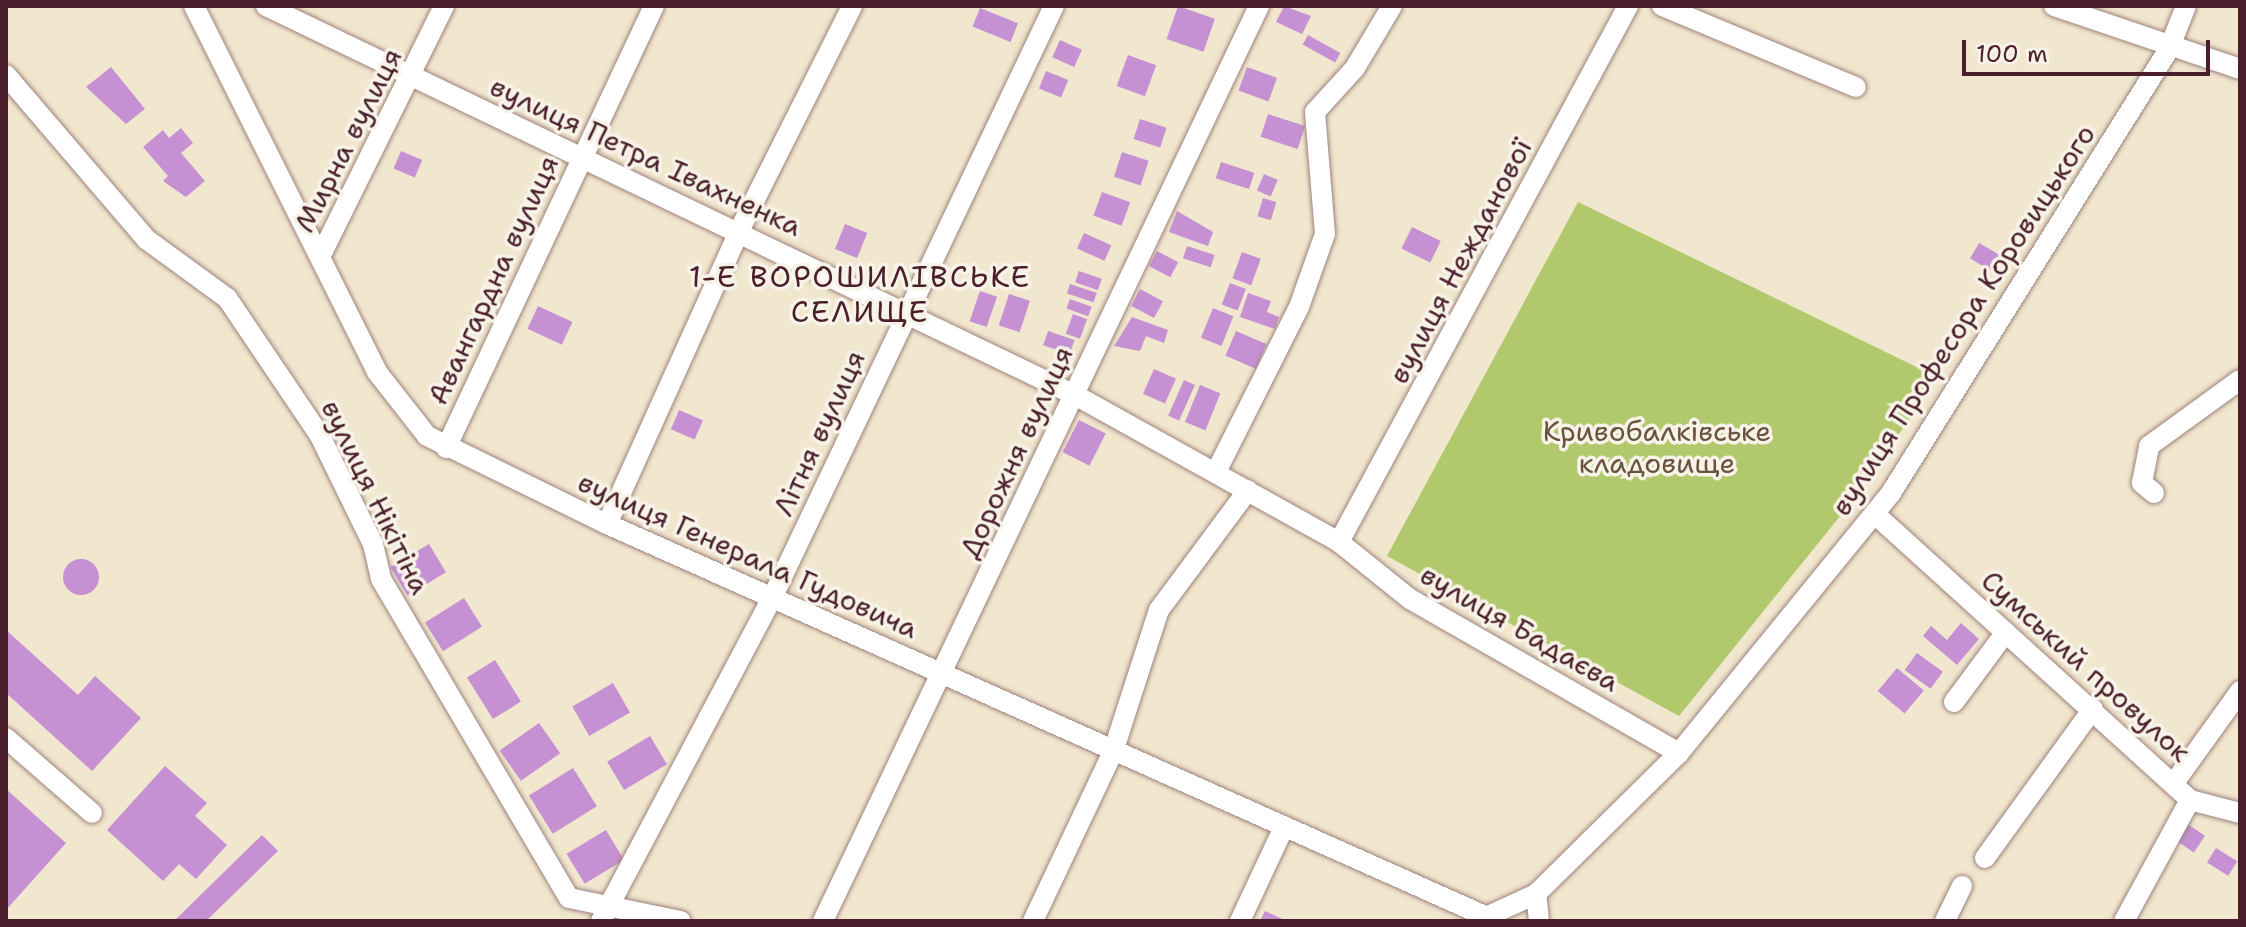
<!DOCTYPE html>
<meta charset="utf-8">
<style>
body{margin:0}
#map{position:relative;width:2246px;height:927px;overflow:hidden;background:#f1e6ce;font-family:"Shantell Sans",sans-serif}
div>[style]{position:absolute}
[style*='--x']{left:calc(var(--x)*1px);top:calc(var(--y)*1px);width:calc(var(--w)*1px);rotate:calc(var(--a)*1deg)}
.green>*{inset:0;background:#b2c86c}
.building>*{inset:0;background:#c691d3;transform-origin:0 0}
.round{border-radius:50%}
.roads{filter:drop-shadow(0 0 2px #9e827c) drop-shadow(0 0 2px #9e827c)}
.minor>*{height:20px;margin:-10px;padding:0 10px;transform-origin:10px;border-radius:10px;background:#fff}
span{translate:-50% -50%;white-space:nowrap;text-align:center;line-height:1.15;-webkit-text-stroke:7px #f7f3e8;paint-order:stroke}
.street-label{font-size:28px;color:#4a1f2b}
.park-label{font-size:28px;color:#69523e}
.neighbourhood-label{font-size:30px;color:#4a1f2b;letter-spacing:2px}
.frame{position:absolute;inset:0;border:8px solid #4a1f2b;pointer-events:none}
.scale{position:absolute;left:1962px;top:40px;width:248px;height:36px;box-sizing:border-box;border:4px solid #4a1f2b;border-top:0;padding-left:10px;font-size:24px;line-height:28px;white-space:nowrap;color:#4a1f2b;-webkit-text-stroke:6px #f7f3e8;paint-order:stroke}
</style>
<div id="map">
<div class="green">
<div style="clip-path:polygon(1578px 202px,1937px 377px,1865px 485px,1679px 716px,1387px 556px)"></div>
</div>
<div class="building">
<div style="left:1178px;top:6px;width:39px;height:35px;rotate:19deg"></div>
<div style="clip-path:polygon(1284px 6px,1311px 16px,1302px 34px,1276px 22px)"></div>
<div style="left:980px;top:8px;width:41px;height:20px;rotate:22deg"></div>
<div style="left:1308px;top:35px;width:37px;height:11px;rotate:29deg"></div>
<div style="left:1060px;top:40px;width:24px;height:19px;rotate:24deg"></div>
<div style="left:1128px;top:55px;width:30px;height:33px;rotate:20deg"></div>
<div style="clip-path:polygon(111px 67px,145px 109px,126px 124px,86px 87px)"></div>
<div style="left:1247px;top:67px;width:32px;height:25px;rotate:20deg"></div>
<div style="left:1046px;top:71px;width:24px;height:19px;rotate:22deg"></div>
<div style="left:1268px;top:114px;width:39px;height:24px;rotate:18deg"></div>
<div style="left:1140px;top:119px;width:28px;height:21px;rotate:18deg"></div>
<div style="clip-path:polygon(181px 128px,193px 143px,181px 153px,205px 181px,186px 197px,163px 181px,168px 176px,143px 147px,163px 130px,169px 138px)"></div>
<div style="left:401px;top:151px;width:23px;height:19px;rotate:23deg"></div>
<div style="left:1122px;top:152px;width:28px;height:26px;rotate:18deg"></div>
<div style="left:1221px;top:162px;width:35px;height:17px;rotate:18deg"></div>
<div style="left:1264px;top:174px;width:15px;height:18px;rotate:23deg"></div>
<div style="left:1102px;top:192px;width:30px;height:25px;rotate:20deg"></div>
<div style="left:1263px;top:198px;width:14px;height:19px;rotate:17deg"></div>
<div style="clip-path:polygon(1177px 211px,1213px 232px,1208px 246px,1169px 232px)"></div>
<div style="left:845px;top:224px;width:24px;height:27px;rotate:22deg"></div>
<div style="left:1412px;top:227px;width:32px;height:24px;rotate:26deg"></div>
<div style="left:1084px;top:233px;width:30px;height:17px;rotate:24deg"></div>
<div style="left:1979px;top:243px;width:24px;height:18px;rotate:30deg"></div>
<div style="left:1187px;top:246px;width:29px;height:13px;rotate:18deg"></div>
<div style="left:1157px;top:251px;width:24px;height:17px;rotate:28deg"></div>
<div style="left:1242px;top:252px;width:20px;height:28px;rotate:20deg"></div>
<div style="left:1079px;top:271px;width:24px;height:12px;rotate:19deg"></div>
<div style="left:1230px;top:283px;width:17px;height:23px;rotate:21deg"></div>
<div style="left:1070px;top:284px;width:28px;height:10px;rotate:18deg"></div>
<div style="left:1140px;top:289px;width:26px;height:19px;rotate:28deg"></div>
<div style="left:980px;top:291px;width:18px;height:32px;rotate:19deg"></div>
<div style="clip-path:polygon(1248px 293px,1271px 301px,1267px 312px,1279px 317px,1275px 329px,1240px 317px)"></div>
<div style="left:1009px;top:294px;width:22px;height:33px;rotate:18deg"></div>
<div style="left:1070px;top:299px;width:23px;height:10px;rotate:20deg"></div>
<div style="left:538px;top:306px;width:38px;height:25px;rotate:25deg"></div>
<div style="left:1213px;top:308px;width:22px;height:32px;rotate:22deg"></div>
<div style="left:1073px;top:314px;width:15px;height:21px;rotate:20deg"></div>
<div style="clip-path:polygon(1132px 317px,1168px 330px,1164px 343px,1146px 336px,1140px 351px,1114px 346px)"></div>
<div style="left:1048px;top:331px;width:28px;height:15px;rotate:19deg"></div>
<div style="left:1236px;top:331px;width:33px;height:27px;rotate:23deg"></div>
<div style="left:1154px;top:369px;width:24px;height:27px;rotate:24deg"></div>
<div style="left:1184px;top:380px;width:12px;height:39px;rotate:24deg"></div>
<div style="left:1200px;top:385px;width:22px;height:40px;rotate:22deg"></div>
<div style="left:679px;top:410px;width:26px;height:21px;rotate:23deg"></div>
<div style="left:1079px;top:420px;width:30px;height:36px;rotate:27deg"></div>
<div style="left:429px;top:544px;width:33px;height:45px;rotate:59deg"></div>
<div class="round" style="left:63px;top:559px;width:36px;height:36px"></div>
<div style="left:464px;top:598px;width:34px;height:46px;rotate:58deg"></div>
<div style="clip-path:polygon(1961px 623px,1979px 639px,1957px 665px,1923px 636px,1931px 626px,1947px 640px)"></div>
<div style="clip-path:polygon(6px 630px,78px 695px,95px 676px,141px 718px,92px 771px,6px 693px)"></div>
<div style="left:1917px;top:653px;width:32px;height:21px;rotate:36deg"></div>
<div style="left:495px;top:660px;width:49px;height:33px;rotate:58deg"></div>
<div style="left:1897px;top:668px;width:35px;height:30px;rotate:40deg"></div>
<div style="left:613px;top:683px;width:34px;height:47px;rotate:60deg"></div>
<div style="left:539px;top:723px;width:37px;height:48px;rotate:55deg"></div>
<div style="left:650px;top:736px;width:33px;height:50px;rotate:59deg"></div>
<div style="clip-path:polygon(165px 766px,207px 803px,195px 816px,227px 845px,196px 879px,179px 864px,163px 881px,107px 830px)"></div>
<div style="left:573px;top:768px;width:45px;height:52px;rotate:58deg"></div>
<div style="clip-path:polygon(6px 789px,66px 843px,6px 910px)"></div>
<div style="left:2186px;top:823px;width:23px;height:20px;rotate:34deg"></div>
<div style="left:606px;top:830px;width:35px;height:46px;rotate:59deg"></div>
<div style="clip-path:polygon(262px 835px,278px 851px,206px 921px,174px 921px)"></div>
<div style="left:2216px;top:848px;width:25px;height:17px;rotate:32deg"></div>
<div style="clip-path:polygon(1265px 911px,1287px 921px,1260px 921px)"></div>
</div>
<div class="roads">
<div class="minor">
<div style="--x:194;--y:6;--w:409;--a:63.4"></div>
<div style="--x:377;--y:372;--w:81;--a:52"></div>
<div style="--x:427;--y:436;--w:200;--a:26.1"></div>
<div style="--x:607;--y:524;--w:974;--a:24.06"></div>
<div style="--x:266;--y:6;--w:898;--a:25.68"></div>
<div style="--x:1075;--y:395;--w:302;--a:29.1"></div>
<div style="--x:1339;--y:542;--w:91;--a:38.8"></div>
<div style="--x:1410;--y:599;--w:310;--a:29.8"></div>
<div style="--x:1662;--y:6;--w:210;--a:22.7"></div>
<div style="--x:2054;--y:6;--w:196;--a:18.7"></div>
<div style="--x:6;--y:75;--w:216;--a:49.5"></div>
<div style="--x:146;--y:239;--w:100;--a:36.1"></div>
<div style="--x:227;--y:298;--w:166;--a:56"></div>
<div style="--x:320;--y:436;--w:120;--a:63.9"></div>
<div style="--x:373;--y:544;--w:36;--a:77"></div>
<div style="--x:381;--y:579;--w:370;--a:59.5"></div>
<div style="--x:569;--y:898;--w:114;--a:11.6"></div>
<div style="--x:321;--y:255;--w:278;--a:-63.7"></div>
<div style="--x:446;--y:448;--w:488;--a:-64.8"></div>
<div style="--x:1216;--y:472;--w:185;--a:-63.3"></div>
<div style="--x:1299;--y:307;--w:77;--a:-70.4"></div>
<div style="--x:1325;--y:234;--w:122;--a:-94.7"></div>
<div style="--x:1315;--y:112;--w:59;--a:-47.7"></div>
<div style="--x:1355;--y:68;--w:72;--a:-59.2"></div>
<div style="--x:2154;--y:493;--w:16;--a:-140"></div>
<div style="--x:2142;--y:483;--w:38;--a:-79"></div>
<div style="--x:2149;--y:446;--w:112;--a:-36"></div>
<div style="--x:1876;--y:515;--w:424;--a:42.2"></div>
<div style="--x:2190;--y:800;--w:138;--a:118.6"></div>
<div style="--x:607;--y:524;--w:324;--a:-65.7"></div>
<div style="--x:740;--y:229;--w:250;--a:-63.3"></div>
<div style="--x:1339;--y:542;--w:609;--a:-61.67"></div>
<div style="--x:1954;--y:702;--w:87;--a:-53.4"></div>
<div style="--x:6;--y:738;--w:114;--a:41.1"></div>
<div style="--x:2174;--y:783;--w:113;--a:-54.3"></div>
<div style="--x:2190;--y:800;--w:52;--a:14.6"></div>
<div style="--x:1985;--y:858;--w:184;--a:-54.1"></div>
<div style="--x:1486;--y:917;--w:55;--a:-24.7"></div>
<div style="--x:601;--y:921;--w:370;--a:-62.1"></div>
<div style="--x:774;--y:594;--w:651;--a:-64.54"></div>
<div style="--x:823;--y:921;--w:1014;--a:-64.52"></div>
<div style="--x:1033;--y:921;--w:187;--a:-64.7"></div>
<div style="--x:1113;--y:752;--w:149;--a:-72.1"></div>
<div style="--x:1159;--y:610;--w:149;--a:-53.4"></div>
<div style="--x:1240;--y:921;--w:104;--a:-64.9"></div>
<div style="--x:1539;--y:921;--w:27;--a:-96"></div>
<div style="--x:1536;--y:894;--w:201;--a:-44.6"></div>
<div style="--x:1679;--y:753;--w:335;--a:-50.8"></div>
<div style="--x:1891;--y:493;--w:524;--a:-57.95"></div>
<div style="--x:2169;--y:49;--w:46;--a:-68.4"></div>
<div style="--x:1945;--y:921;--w:39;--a:-64"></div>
</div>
</div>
<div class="street-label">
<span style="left:348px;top:140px;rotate:-63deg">Мирна вулиця</span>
<span style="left:646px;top:156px;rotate:25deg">вулиця Петра Івахненка</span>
<span style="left:1460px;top:261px;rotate:-62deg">вулиця Нежданової</span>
<span style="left:493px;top:280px;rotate:-65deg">Авангардна вулиця</span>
<span style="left:1963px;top:320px;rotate:-57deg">вулиця Професора Коровицького</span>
<span style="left:819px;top:433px;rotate:-65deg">Літня вулиця</span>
<span style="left:1016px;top:452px;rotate:-65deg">Дорожня вулиця</span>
<span style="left:376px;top:497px;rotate:64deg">вулиця Нікітіна</span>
<span style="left:748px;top:555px;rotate:24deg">вулиця Генерала Гудовича</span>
<span style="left:1520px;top:628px;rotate:30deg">вулиця Бадаєва</span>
<span style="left:2086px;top:666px;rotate:42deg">Сумський провулок</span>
</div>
<div class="park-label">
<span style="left:1657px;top:447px">Кривобалківське<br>кладовище</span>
</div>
<div class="neighbourhood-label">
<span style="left:860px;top:294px">1-Е ВОРОШИЛІВСЬКЕ<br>СЕЛИЩЕ</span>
</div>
<div class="frame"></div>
<div class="scale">100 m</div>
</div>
